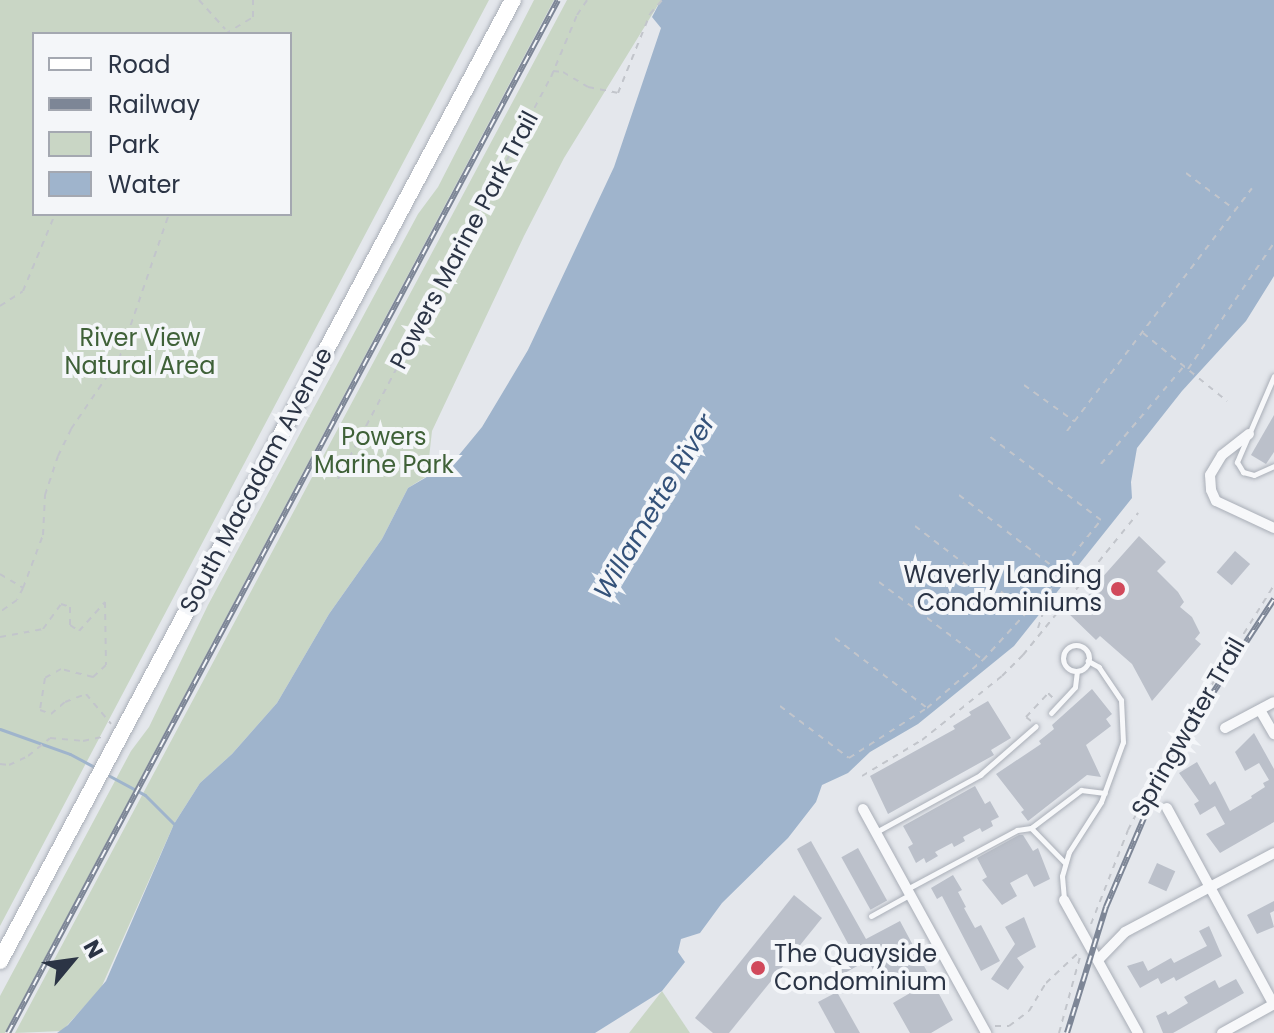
<!DOCTYPE html>
<style>
body{margin:0}
#map{position:relative;width:1274px;height:1033px;overflow:hidden;background:#e4e7ec;font-family:Poppins,sans-serif}
div>[style]{position:absolute}
[style*='--x']{left:calc(var(--x)*1px);top:calc(var(--y)*1px);width:calc(var(--w)*1px);rotate:calc(var(--a)*1deg)}
.green>*{inset:0;background:#c9d6c5}
.water>*{inset:0;background:#9fb4cc}
.stream>*{height:3px;margin:-1.5px;padding:0 1.5px;transform-origin:1.5px;border-radius:1.5px;background:#9fb4cc}
.building>*{inset:0;background:#bbc0ca;transform-origin:0 0}
.path>*{height:2px;margin-top:-1px;transform-origin:0;background:repeating-linear-gradient(90deg,#c2c5cb 0 6px,transparent 0 12px)}
.roads{filter:drop-shadow(0 0 2px #a9aeb7) drop-shadow(0 0 2px #a9aeb7)}
.service>*{height:5px;margin:-2.5px;padding:0 2.5px;transform-origin:2.5px;border-radius:2.5px;background:#f7f8fa}
.service>.ring{margin:-2.5px;padding:0;box-sizing:content-box;background:none;border:5px solid #f7f8fa;border-radius:50%}
.minor>*{height:10px;margin:-5px;padding:0 5px;transform-origin:5px;border-radius:5px;background:#f7f8fa}
.primary>*{height:16px;margin:-8px;padding:0 8px;transform-origin:8px;border-radius:8px;background:#fff}
.rail>*{height:6px;margin-top:-3px;transform-origin:0;background:repeating-linear-gradient(90deg,#f4f6f9 0 9px,#7d8696 0 18px);box-sizing:border-box;border-block:2px solid #7d8696}
.dots>*{width:22px;height:22px;translate:-50% -50%;box-sizing:border-box;border:4px solid #f4f6f9;border-radius:50%}
span{translate:-50% -50%;white-space:nowrap;text-align:center;line-height:1.15;-webkit-text-stroke:8px #f4f6f9;paint-order:stroke}
.street-label{font-size:24px;color:#2b3445}
.park-label{font-size:24px;color:#3f6138}
.poi-label{font-size:24px;color:#2b3445}
.right{translate:-100% -50%;text-align:right}
.left{translate:0 -50%;text-align:left}
.water-label{font-size:26px;color:#34527a;font-style:italic}
.legend{position:absolute;left:32px;top:32px;width:260px;height:184px;box-sizing:border-box;background:#f4f6f9;border:2px solid #a4a8b1;margin:0;padding:10px 14px;list-style:none;font-size:24px;color:#2b3445}
.legend li{display:flex;align-items:center;gap:16px;height:40px}
.legend b{width:40px;border:2px solid #a4a8b1}
.north{position:absolute;left:32px;top:921px;width:80px;height:80px;-webkit-text-stroke:6px #f4f6f9;paint-order:stroke;rotate:61deg;font-size:22px;font-weight:700;line-height:32px;text-align:center;color:#2b3445}
.north::after{content:'';display:block;margin:auto;width:28px;height:36px;background:#2b3445;clip-path:polygon(50% 0,100% 100%,50% 72%,0 100%)}
</style>
<div id="map">
<div class="green">
<div style="clip-path:polygon(evenodd,0 0,489px 0,0 926px,0 0,34px 34px,290px 34px,290px 214px,34px 214px,34px 34px)"></div>
<div style="clip-path:polygon(534px 0,554px 0,5px 1033px,0 1033px,0 996px,131px 751px,149px 727px,208px 605px,418px 214px,438px 187px)"></div>
<div style="clip-path:polygon(567px 0,661px 0,564px 158px,524px 236px,432px 431px,427px 476px,408px 488px,382px 539px,329px 614px,277px 703px,232px 754px,200px 783px,174px 824px,101px 988px,62px 1031px,15px 1033px)"></div>
<div style="clip-path:polygon(662px 991px,690px 1033px,629px 1033px)"></div>
</div>
<div class="water">
<div style="clip-path:polygon(661px 0,1274px 0,1274px 276px,1246px 321px,1182px 391px,1137px 448px,1131px 482px,1132px 498px,1014px 646px,918px 724px,870px 752px,848px 773px,822px 785px,816px 802px,788px 838px,722px 903px,700px 933px,681px 939px,678px 952px,685px 962px,662px 991px,595px 1033px,57px 1033px,68px 1025px,106px 981px,174px 824px,200px 783px,232px 754px,277px 703px,329px 614px,382px 539px,408px 488px,454px 461px,482px 427px,528px 350px,614px 167px,661px 28px,652px 17px)"></div>
</div>
<div class="stream">
<div style="--x:0;--y:729;--w:74;--a:19.7"></div>
<div style="--x:70;--y:754;--w:30;--a:28"></div>
<div style="--x:106;--y:774;--w:44;--a:28.3"></div>
<div style="--x:145;--y:795;--w:41;--a:45"></div>
</div>
<div class="building">
<div style="clip-path:polygon(1274px 415px,1274px 452px,1266px 464px,1251px 455px)"></div>
<div style="clip-path:polygon(1139px 536px,1166px 562px,1157px 571px,1178px 592px,1184px 602px,1180px 607px,1192px 617px,1200px 633px,1195px 639px,1201px 644px,1152px 701px,1132px 664px,1100px 636px,1096px 640px,1068px 613px,1102px 583px,1099px 581px)"></div>
<div style="left:1235px;top:551px;width:20px;height:28px;rotate:41deg"></div>
<div style="clip-path:polygon(1092px 689px,1112px 714px,1106px 719px,1111px 726px,1086px 745px,1101px 777px,1087px 775px,1028px 821px,1021px 812px,1024px 810px,996px 774px,1041px 744px,1039px 741px,1054px 729px,1052px 725px)"></div>
<div style="clip-path:polygon(988px 701px,1011px 738px,991px 750px,994px 755px,888px 814px,870px 776px,955px 729px,953px 726px,971px 715px,969px 712px)"></div>
<div style="clip-path:polygon(1254px 733px,1274px 769px,1274px 822px,1220px 853px,1206px 834px,1225px 824px,1215px 806px,1200px 815px,1194px 804px,1199px 801px,1179px 773px,1197px 762px,1210px 785px,1215px 781px,1230px 811px,1252px 798px,1251px 796px,1265px 787px,1263px 783px,1269px 780px,1259px 763px,1245px 771px,1235px 752px)"></div>
<div style="clip-path:polygon(975px 786px,985px 804px,990px 801px,999px 817px,991px 821px,993px 826px,982px 832px,980px 828px,963px 837px,965px 841px,954px 847px,952px 843px,935px 852px,938px 856px,926px 863px,924px 858px,916px 863px,908px 847px,913px 844px,903px 826px)"></div>
<div style="clip-path:polygon(1019px 835px,1023px 835px,1033px 851px,1038px 848px,1050px 879px,1034px 887px,1027px 874px,1010px 883px,1017px 896px,1002px 905px,982px 880px,987px 877px,977px 858px)"></div>
<div style="clip-path:polygon(811px 841px,866px 939px,900px 921px,953px 1020px,931px 1033px,910px 1033px,893px 1003px,917px 989px,907px 971px,881px 985px,868px 960px,843px 974px,836px 963px,853px 953px,797px 849px)"></div>
<div style="left:858px;top:848px;width:60px;height:19px;rotate:61deg"></div>
<div style="left:1157px;top:863px;width:20px;height:22px;rotate:24deg"></div>
<div style="clip-path:polygon(953px 875px,962px 890px,958px 892px,966px 907px,964px 908px,975px 928px,981px 925px,1000px 961px,981px 971px,942px 896px,937px 899px,931px 888px)"></div>
<div style="clip-path:polygon(794px 895px,822px 918px,729px 1033px,713px 1033px,695px 1018px)"></div>
<div style="clip-path:polygon(1274px 901px,1274px 911px,1270px 913px,1274px 927px,1257px 934px,1247px 915px)"></div>
<div style="clip-path:polygon(1024px 917px,1036px 947px,1017px 958px,1024px 967px,1008px 990px,991px 979px,1015px 944px,1005px 927px)"></div>
<div style="clip-path:polygon(1209px 926px,1222px 956px,1176px 981px,1174px 977px,1161px 984px,1158px 978px,1140px 988px,1127px 966px,1143px 961px,1148px 971px,1171px 958px,1174px 963px,1207px 946px,1199px 931px)"></div>
<div style="clip-path:polygon(1236px 979px,1244px 993px,1173px 1033px,1163px 1033px,1156px 1016px,1166px 1011px,1168px 1015px,1188px 1003px,1184px 997px,1215px 980px,1219px 988px)"></div>
<div style="clip-path:polygon(837px 992px,860px 1033px,835px 1033px,818px 1002px)"></div>
</div>
<div class="path">
<div style="--x:199;--y:0;--w:39;--a:48"></div>
<div style="--x:225;--y:34;--w:33;--a:-31"></div>
<div style="--x:253;--y:17;--w:17;--a:-90"></div>
<div style="--x:553;--y:71;--w:10;--a:6"></div>
<div style="--x:563;--y:72;--w:29;--a:31"></div>
<div style="--x:588;--y:87;--w:31;--a:11"></div>
<div style="--x:618;--y:93;--w:85;--a:-67.9"></div>
<div style="--x:650;--y:14;--w:18;--a:-49"></div>
<div style="--x:1186;--y:173;--w:60;--a:36.9"></div>
<div style="--x:0;--y:306;--w:27;--a:-33"></div>
<div style="--x:23;--y:291;--w:83;--a:-67.4"></div>
<div style="--x:1143;--y:333;--w:108;--a:39"></div>
<div style="--x:1188;--y:369;--w:153;--a:-55.7"></div>
<div style="--x:1024;--y:385;--w:62;--a:35.8"></div>
<div style="--x:1067;--y:431;--w:305;--a:-52.7"></div>
<div style="--x:1101;--y:464;--w:128;--a:-49.7"></div>
<div style="--x:338;--y:479;--w:455;--a:-62.1"></div>
<div style="--x:551;--y:77;--w:67;--a:-67.2"></div>
<div style="--x:577;--y:15;--w:18;--a:-56"></div>
<div style="--x:959;--y:495;--w:127;--a:37.3"></div>
<div style="--x:915;--y:526;--w:140;--a:37.4"></div>
<div style="--x:0;--y:574;--w:27;--a:31"></div>
<div style="--x:23;--y:588;--w:13;--a:117"></div>
<div style="--x:17;--y:600;--w:21;--a:145"></div>
<div style="--x:879;--y:582;--w:129;--a:36.8"></div>
<div style="--x:23;--y:588;--w:57;--a:-69.3"></div>
<div style="--x:43;--y:535;--w:40;--a:-87.1"></div>
<div style="--x:45;--y:495;--w:41;--a:-71.6"></div>
<div style="--x:58;--y:456;--w:30;--a:-64"></div>
<div style="--x:71;--y:429;--w:85;--a:-55.6"></div>
<div style="--x:119;--y:359;--w:153;--a:-71"></div>
<div style="--x:1038;--y:628;--w:51;--a:-71.6"></div>
<div style="--x:0;--y:637;--w:44;--a:-10.5"></div>
<div style="--x:43;--y:629;--w:31;--a:-54"></div>
<div style="--x:61;--y:604;--w:9;--a:18"></div>
<div style="--x:70;--y:607;--w:18;--a:90"></div>
<div style="--x:70;--y:625;--w:11;--a:34"></div>
<div style="--x:79;--y:631;--w:39;--a:-48"></div>
<div style="--x:105;--y:602;--w:63;--a:89.1"></div>
<div style="--x:106;--y:665;--w:18;--a:137"></div>
<div style="--x:93;--y:677;--w:33;--a:-166"></div>
<div style="--x:61;--y:669;--w:18;--a:151"></div>
<div style="--x:45;--y:678;--w:32;--a:99"></div>
<div style="--x:40;--y:710;--w:12;--a:20"></div>
<div style="--x:51;--y:714;--w:18;--a:-41"></div>
<div style="--x:65;--y:702;--w:22;--a:-21"></div>
<div style="--x:86;--y:694;--w:39;--a:50"></div>
<div style="--x:835;--y:638;--w:114;--a:37.2"></div>
<div style="--x:780;--y:706;--w:86;--a:37"></div>
<div style="--x:849;--y:758;--w:93;--a:-32.7"></div>
<div style="--x:927;--y:708;--w:74;--a:-40.6"></div>
<div style="--x:983;--y:660;--w:65;--a:-47.5"></div>
<div style="--x:1027;--y:612;--w:118;--a:-51.2"></div>
<div style="--x:1101;--y:520;--w:140;--a:-143.1"></div>
<div style="--x:1031;--y:721;--w:6;--a:-141"></div>
<div style="--x:1026;--y:717;--w:33;--a:-47"></div>
<div style="--x:1048;--y:693;--w:7;--a:45"></div>
<div style="--x:0;--y:764;--w:9;--a:6"></div>
<div style="--x:9;--y:765;--w:21;--a:-25"></div>
<div style="--x:28;--y:756;--w:28;--a:-39"></div>
<div style="--x:50;--y:738;--w:33;--a:5"></div>
<div style="--x:83;--y:741;--w:19;--a:-12"></div>
<div style="--x:862;--y:776;--w:70;--a:-31"></div>
<div style="--x:922;--y:740;--w:102;--a:-38.7"></div>
<div style="--x:1002;--y:676;--w:30;--a:-45"></div>
<div style="--x:1023;--y:655;--w:183;--a:-51"></div>
<div style="--x:1091;--y:924;--w:101;--a:-68.5"></div>
<div style="--x:1128;--y:830;--w:72;--a:-62.7"></div>
<div style="--x:1161;--y:766;--w:213;--a:-58"></div>
<div style="--x:995;--y:1026;--w:14;--a:0"></div>
<div style="--x:1009;--y:1026;--w:25;--a:-37"></div>
<div style="--x:1029;--y:1011;--w:33;--a:-59"></div>
<div style="--x:1046;--y:983;--w:45;--a:-43.2"></div>
<div style="--x:1059;--y:1033;--w:83;--a:-74.6"></div>
</div>
<div class="roads">
<div class="service">
<div style="--x:1274;--y:376;--w:94;--a:113.3"></div>
<div style="--x:1237;--y:462;--w:12;--a:59"></div>
<div style="--x:1243;--y:472;--w:11;--a:15"></div>
<div style="--x:1254;--y:475;--w:22;--a:-24"></div>
<div class="ring" style="left:1063px;top:645px;width:21px;height:21px"></div>
<div style="--x:1051;--y:713;--w:35;--a:-47"></div>
<div style="--x:1075;--y:687;--w:16;--a:-83"></div>
<div style="--x:1031;--y:828;--w:49;--a:45.8"></div>
<div style="--x:876;--y:832;--w:119;--a:-28.7"></div>
<div style="--x:980;--y:775;--w:74;--a:-41.2"></div>
<div style="--x:907;--y:889;--w:125;--a:-28.2"></div>
<div style="--x:1017;--y:830;--w:14;--a:-8"></div>
<div style="--x:1031;--y:828;--w:63;--a:-37.2"></div>
<div style="--x:1081;--y:790;--w:24;--a:7"></div>
<div style="--x:1064;--y:899;--w:23;--a:-95"></div>
<div style="--x:1062;--y:876;--w:25;--a:-74"></div>
<div style="--x:1069;--y:852;--w:59;--a:-57.4"></div>
<div style="--x:1101;--y:802;--w:64;--a:-69.9"></div>
<div style="--x:1123;--y:742;--w:42;--a:-92.7"></div>
<div style="--x:1121;--y:700;--w:40;--a:-124"></div>
<div style="--x:1099;--y:667;--w:13;--a:-151"></div>
<div style="--x:871;--y:916;--w:43;--a:-28.9"></div>
</div>
<div class="minor">
<div style="--x:1249;--y:434;--w:34;--a:142"></div>
<div style="--x:1222;--y:455;--w:23;--a:121"></div>
<div style="--x:1210;--y:475;--w:15;--a:86"></div>
<div style="--x:1211;--y:490;--w:12;--a:66"></div>
<div style="--x:1216;--y:501;--w:64;--a:25"></div>
<div style="--x:1260;--y:710;--w:28;--a:60"></div>
<div style="--x:1225;--y:728;--w:55;--a:-28"></div>
<div style="--x:1167;--y:808;--w:224;--a:61.5"></div>
<div style="--x:863;--y:809;--w:256;--a:61.2"></div>
<div style="--x:1064;--y:900;--w:152;--a:60.9"></div>
<div style="--x:1098;--y:960;--w:39;--a:-46"></div>
<div style="--x:1125;--y:932;--w:169;--a:-27.9"></div>
<div style="--x:1222;--y:1033;--w:60;--a:-29.1"></div>
</div>
<div class="primary">
<div style="--x:0;--y:961;--w:1089;--a:-61.91"></div>
</div>
</div>
<div class="rail">
<div style="--x:8;--y:1033;--w:1170;--a:-61.97"></div>
<div style="--x:1067;--y:1033;--w:132;--a:-72.8"></div>
<div style="--x:1106;--y:907;--w:125;--a:-66.9"></div>
<div style="--x:1155;--y:792;--w:73;--a:-61.3"></div>
<div style="--x:1190;--y:728;--w:154;--a:-56.9"></div>
</div>
<div class="dots">
<div style="left:1118px;top:589px;background:#d1495b"></div>
<div style="left:758px;top:968px;background:#d1495b"></div>
</div>
<div class="street-label">
<span style="left:464px;top:240px;rotate:-62deg">Powers Marine Park Trail</span>
<span style="left:256px;top:480px;rotate:-62deg">South Macadam Avenue</span>
<span style="left:1188px;top:727px;rotate:-60deg">Springwater Trail</span>
</div>
<div class="park-label">
<span style="left:140px;top:352px">River View<br>Natural Area</span>
<span style="left:384px;top:451px">Powers<br>Marine Park</span>
</div>
<div class="poi-label">
<span class="right" style="left:1102px;top:589px">Waverly Landing<br>Condominiums</span>
<span class="left" style="left:774px;top:968px">The Quayside<br>Condominium</span>
</div>
<div class="water-label">
<span style="left:655px;top:507px;rotate:-59deg">Willamette River</span>
</div>
<ul class="legend">
<li><b style="height:10px;background:#fff"></b>Road</li>
<li><b style="height:10px;background:#7d8696"></b>Railway</li>
<li><b style="height:22px;background:#c9d6c5"></b>Park</li>
<li><b style="height:22px;background:#9fb4cc"></b>Water</li>
</ul>
<div class="north">N</div>
</div>
